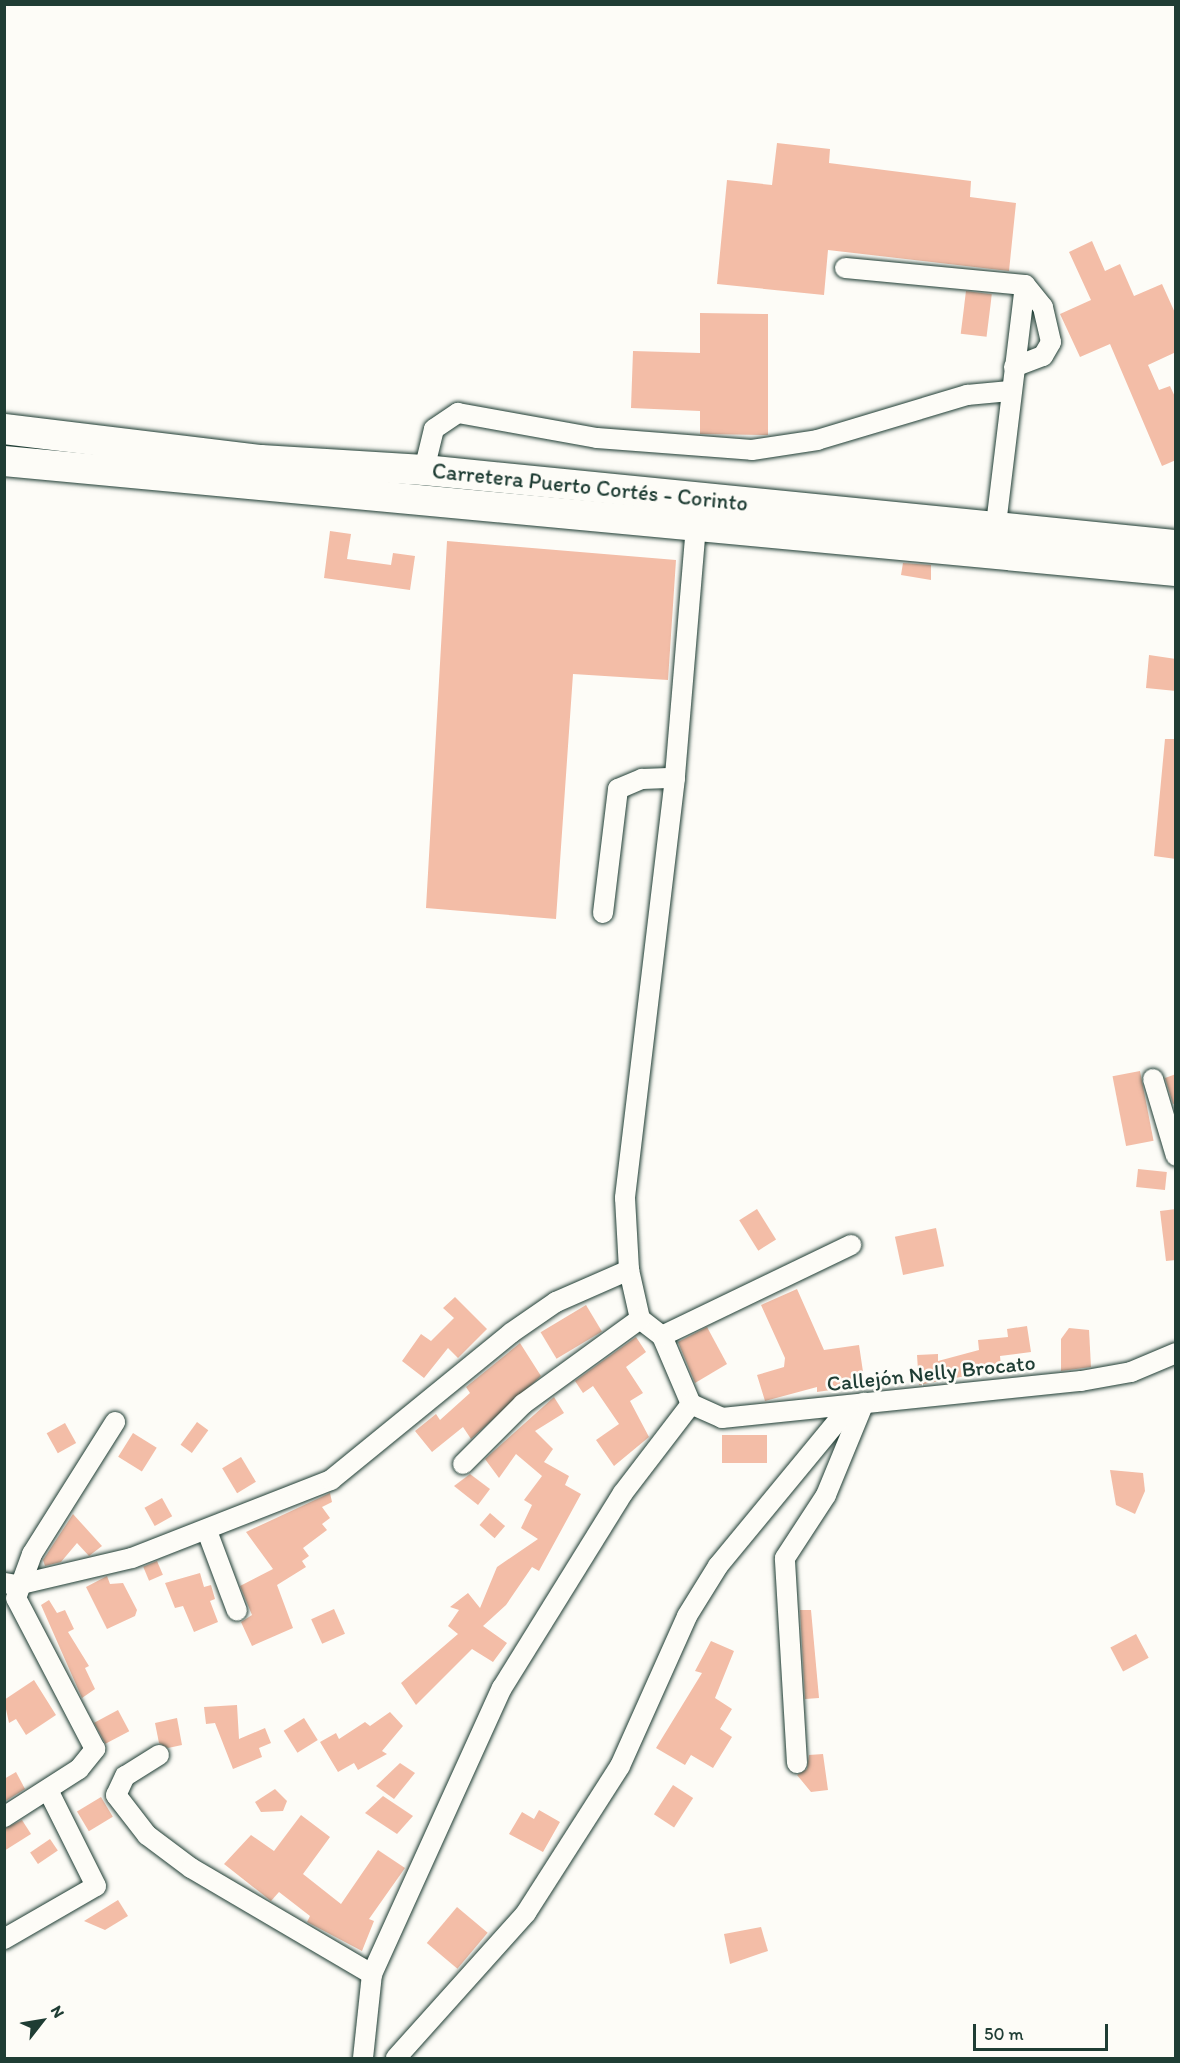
<!DOCTYPE html>
<meta charset="utf-8">
<style>
body{margin:0}
#map{position:relative;width:1180px;height:2063px;overflow:hidden;background:#fdfcf7;font-family:Itim,sans-serif}
div>[style]{position:absolute}
[style*='--x']{left:calc(var(--x)*1px);top:calc(var(--y)*1px);width:calc(var(--w)*1px);rotate:calc(var(--a)*1deg)}
.building>*{inset:0;background:#f3bda7;transform-origin:0 0}
.roads{filter:drop-shadow(0 0 2px #1f3d34) drop-shadow(0 0 2px #1f3d34)}
.minor>*{height:20px;margin:-10px;padding:0 10px;transform-origin:10px;border-radius:10px;background:#fdfcf7}
.highway>*{height:30px;margin:-15px;padding:0 15px;transform-origin:15px;border-radius:15px;background:#fdfcf7}
span{translate:-50% -50%;white-space:nowrap;text-align:center;line-height:1.15;-webkit-text-stroke:5px #fdfcf7;paint-order:stroke}
.street-label{font-size:22px;color:#1f3d34}
.frame{position:absolute;inset:0;border:6px solid #1f3d34;pointer-events:none}
.north{position:absolute;left:12px;top:1991px;width:60px;height:60px;-webkit-text-stroke:4px #fdfcf7;paint-order:stroke;rotate:59deg;font-size:16px;font-weight:700;line-height:24px;text-align:center;color:#1f3d34}
.north::after{content:'';display:block;margin:auto;width:21px;height:27px;background:#1f3d34;clip-path:polygon(50% 0,100% 100%,50% 72%,0 100%)}
.scale{position:absolute;left:973px;top:2024px;width:135px;height:27px;box-sizing:border-box;border:3px solid #1f3d34;border-top:0;padding-left:8px;font-size:18px;line-height:21px;white-space:nowrap;color:#1f3d34;-webkit-text-stroke:4px #fdfcf7;paint-order:stroke}
</style>
<div id="map">
<div class="building">
<div style="clip-path:polygon(777px 143px,830px 149px,829px 163px,971px 181px,970px 197px,1016px 203px,1009px 271px,828px 250px,824px 295px,717px 284px,727px 180px,772px 185px)"></div>
<div style="clip-path:polygon(1092px 241px,1105px 271px,1120px 264px,1134px 296px,1162px 284px,1176px 315px,1176px 352px,1148px 365px,1159px 390px,1170px 386px,1176px 399px,1176px 460px,1162px 466px,1110px 344px,1080px 357px,1060px 314px,1091px 300px,1069px 252px)"></div>
<div style="left:966px;top:291px;width:26px;height:43px;rotate:7deg"></div>
<div style="clip-path:polygon(700px 313px,768px 314px,768px 435px,700px 434px,700px 411px,631px 408px,633px 351px,700px 353px)"></div>
<div style="clip-path:polygon(330px 531px,351px 534px,347px 559px,391px 565px,393px 553px,415px 556px,410px 590px,324px 578px)"></div>
<div style="clip-path:polygon(447px 541px,676px 560px,668px 680px,573px 674px,556px 919px,426px 908px)"></div>
<div style="clip-path:polygon(903px 563px,931px 565px,931px 580px,901px 575px)"></div>
<div style="clip-path:polygon(1149px 655px,1176px 659px,1176px 691px,1146px 688px)"></div>
<div style="clip-path:polygon(1165px 739px,1176px 739px,1176px 859px,1154px 856px)"></div>
<div style="left:1140px;top:1071px;width:71px;height:28px;rotate:79deg"></div>
<div style="clip-path:polygon(1176px 1074px,1176px 1103px,1173px 1104px,1165px 1078px)"></div>
<div style="left:1138px;top:1169px;width:29px;height:18px;rotate:6deg"></div>
<div style="left:757px;top:1209px;width:36px;height:21px;rotate:58deg"></div>
<div style="clip-path:polygon(1176px 1209px,1176px 1260px,1166px 1261px,1160px 1211px)"></div>
<div style="left:936px;top:1228px;width:39px;height:42px;rotate:78deg"></div>
<div style="clip-path:polygon(797px 1289px,824px 1350px,859px 1345px,865px 1385px,817px 1392px,817px 1387px,765px 1401px,757px 1375px,784px 1367px,785px 1358px,761px 1305px)"></div>
<div style="clip-path:polygon(455px 1297px,487px 1329px,458px 1358px,448px 1348px,424px 1378px,402px 1361px,421px 1334px,431px 1341px,454px 1318px,443px 1308px)"></div>
<div style="left:586px;top:1305px;width:31px;height:53px;rotate:59deg"></div>
<div style="clip-path:polygon(1027px 1326px,1031px 1352px,1000px 1356px,1001px 1366px,975px 1370px,976px 1374px,919px 1385px,917px 1355px,938px 1354px,938px 1361px,979px 1350px,978px 1340px,1008px 1337px,1007px 1329px)"></div>
<div style="clip-path:polygon(707px 1327px,727px 1364px,695px 1383px,678px 1342px)"></div>
<div style="clip-path:polygon(1069px 1328px,1089px 1330px,1091px 1367px,1061px 1371px,1061px 1339px)"></div>
<div style="clip-path:polygon(636px 1337px,646px 1352px,626px 1367px,643px 1393px,630px 1401px,649px 1437px,614px 1466px,596px 1440px,619px 1424px,593px 1386px,583px 1393px,575px 1381px)"></div>
<div style="clip-path:polygon(520px 1343px,541px 1376px,471px 1439px,463px 1427px,432px 1452px,415px 1431px,436px 1414px,440px 1420px,470px 1393px,466px 1387px)"></div>
<div style="clip-path:polygon(554px 1397px,564px 1413px,535px 1431px,553px 1449px,544px 1462px,569px 1476px,565px 1485px,581px 1494px,539px 1571px,532px 1567px,506px 1605px,483px 1626px,507px 1643px,493px 1662px,472px 1649px,416px 1705px,401px 1683px,458px 1634px,448px 1626px,459px 1610px,450px 1607px,468px 1593px,480px 1608px,497px 1567px,538px 1539px,521px 1528px,532px 1505px,524px 1500px,542px 1476px,516px 1454px,499px 1478px,485px 1459px)"></div>
<div style="left:197px;top:1422px;width:14px;height:28px;rotate:36deg"></div>
<div style="left:65px;top:1423px;width:23px;height:21px;rotate:61deg"></div>
<div style="left:133px;top:1433px;width:28px;height:28px;rotate:32deg"></div>
<div style="left:767px;top:1435px;width:28px;height:45px;rotate:90deg"></div>
<div style="left:241px;top:1457px;width:29px;height:22px;rotate:59deg"></div>
<div style="clip-path:polygon(1110px 1470px,1143px 1473px,1145px 1491px,1135px 1514px,1116px 1505px)"></div>
<div style="clip-path:polygon(470px 1474px,490px 1489px,478px 1505px,454px 1486px)"></div>
<div style="clip-path:polygon(330px 1493px,332px 1502px,322px 1507px,330px 1518px,322px 1524px,327px 1530px,303px 1548px,309px 1556px,302px 1561px,306px 1567px,277px 1585px,293px 1628px,252px 1646px,241px 1622px,252px 1615px,240px 1586px,273px 1569px,246px 1532px)"></div>
<div style="left:162px;top:1498px;width:21px;height:20px;rotate:61deg"></div>
<div style="left:490px;top:1513px;width:20px;height:16px;rotate:41deg"></div>
<div style="clip-path:polygon(73px 1514px,102px 1546px,89px 1556px,77px 1543px,61px 1562px,45px 1566px,43px 1560px)"></div>
<div style="left:157px;top:1561px;width:15px;height:15px;rotate:67deg"></div>
<div style="clip-path:polygon(200px 1573px,204px 1587px,211px 1585px,215px 1599px,210px 1601px,218px 1622px,194px 1632px,183px 1606px,175px 1608px,165px 1583px)"></div>
<div style="clip-path:polygon(107px 1576px,110px 1584px,123px 1583px,137px 1610px,135px 1616px,107px 1629px,86px 1587px)"></div>
<div style="clip-path:polygon(49px 1600px,57px 1613px,65px 1610px,74px 1629px,68px 1632px,89px 1666px,85px 1668px,95px 1689px,82px 1698px,41px 1605px)"></div>
<div style="left:334px;top:1609px;width:27px;height:25px;rotate:66deg"></div>
<div style="clip-path:polygon(800px 1610px,811px 1610px,819px 1698px,805px 1699px)"></div>
<div style="left:1136px;top:1634px;width:27px;height:29px;rotate:62deg"></div>
<div style="clip-path:polygon(711px 1641px,734px 1651px,715px 1698px,732px 1709px,720px 1729px,732px 1737px,713px 1768px,691px 1755px,685px 1765px,656px 1748px,702px 1673px,695px 1671px)"></div>
<div style="clip-path:polygon(34px 1680px,56px 1715px,26px 1735px,16px 1719px,9px 1723px,4px 1700px)"></div>
<div style="clip-path:polygon(237px 1705px,239px 1739px,265px 1728px,271px 1743px,259px 1748px,262px 1757px,233px 1769px,215px 1723px,206px 1724px,204px 1707px)"></div>
<div style="left:118px;top:1710px;width:24px;height:27px;rotate:62deg"></div>
<div style="clip-path:polygon(390px 1712px,403px 1726px,382px 1751px,387px 1754px,358px 1770px,354px 1763px,338px 1772px,320px 1742px,336px 1733px,339px 1739px,365px 1722px,370px 1726px)"></div>
<div style="clip-path:polygon(177px 1718px,182px 1745px,168px 1748px,159px 1743px,155px 1723px)"></div>
<div style="left:304px;top:1718px;width:26px;height:24px;rotate:58deg"></div>
<div style="clip-path:polygon(823px 1754px,828px 1790px,811px 1792px,797px 1775px,807px 1769px,809px 1755px)"></div>
<div style="clip-path:polygon(400px 1763px,415px 1773px,394px 1799px,376px 1786px)"></div>
<div style="clip-path:polygon(16px 1772px,25px 1789px,4px 1802px,4px 1779px)"></div>
<div style="left:673px;top:1785px;width:24px;height:35px;rotate:33deg"></div>
<div style="clip-path:polygon(275px 1789px,287px 1801px,283px 1811px,261px 1812px,255px 1802px)"></div>
<div style="clip-path:polygon(383px 1796px,413px 1816px,397px 1834px,365px 1813px)"></div>
<div style="left:101px;top:1797px;width:23px;height:28px;rotate:59deg"></div>
<div style="clip-path:polygon(539px 1810px,560px 1822px,543px 1852px,509px 1834px,522px 1812px,534px 1819px)"></div>
<div style="clip-path:polygon(301px 1815px,330px 1837px,303px 1874px,341px 1904px,378px 1850px,405px 1868px,369px 1919px,374px 1921px,362px 1951px,307px 1922px,310px 1916px,279px 1892px,271px 1901px,224px 1864px,251px 1835px,274px 1851px)"></div>
<div style="clip-path:polygon(22px 1820px,31px 1834px,4px 1851px,4px 1829px)"></div>
<div style="left:50px;top:1839px;width:14px;height:24px;rotate:56deg"></div>
<div style="clip-path:polygon(118px 1900px,128px 1916px,105px 1930px,84px 1921px)"></div>
<div style="left:457px;top:1907px;width:40px;height:47px;rotate:40deg"></div>
<div style="clip-path:polygon(761px 1927px,768px 1951px,730px 1964px,724px 1934px)"></div>
</div>
<div class="roads">
<div class="minor">
<div style="--x:845;--y:268;--w:181;--a:5.4"></div>
<div style="--x:1025;--y:285;--w:243;--a:96.9"></div>
<div style="--x:1014;--y:367;--w:31;--a:-21"></div>
<div style="--x:1043;--y:356;--w:16;--a:-60"></div>
<div style="--x:1051;--y:342;--w:36;--a:-103"></div>
<div style="--x:1043;--y:307;--w:28;--a:-129"></div>
<div style="--x:424;--y:470;--w:42;--a:-76.3"></div>
<div style="--x:434;--y:429;--w:29;--a:-34"></div>
<div style="--x:458;--y:413;--w:141;--a:10.2"></div>
<div style="--x:597;--y:438;--w:155;--a:4.4"></div>
<div style="--x:752;--y:450;--w:66;--a:-8.7"></div>
<div style="--x:817;--y:440;--w:157;--a:-16.7"></div>
<div style="--x:967;--y:395;--w:43;--a:-5.3"></div>
<div style="--x:697;--y:514;--w:265;--a:94.8"></div>
<div style="--x:675;--y:778;--w:423;--a:96.8"></div>
<div style="--x:625;--y:1198;--w:72;--a:86.8"></div>
<div style="--x:629;--y:1270;--w:50;--a:77.3"></div>
<div style="--x:640;--y:1319;--w:28;--a:38"></div>
<div style="--x:662;--y:1336;--w:74;--a:66.9"></div>
<div style="--x:691;--y:1404;--w:34;--a:24"></div>
<div style="--x:722;--y:1418;--w:361;--a:-5.9"></div>
<div style="--x:1081;--y:1381;--w:51;--a:-10.2"></div>
<div style="--x:1131;--y:1372;--w:49;--a:-22.9"></div>
<div style="--x:603;--y:913;--w:125;--a:-83.1"></div>
<div style="--x:618;--y:789;--w:26;--a:-23"></div>
<div style="--x:642;--y:779;--w:33;--a:-2"></div>
<div style="--x:1153;--y:1079;--w:80;--a:73.4"></div>
<div style="--x:662;--y:1336;--w:210;--a:-25.7"></div>
<div style="--x:463;--y:1464;--w:85;--a:-45"></div>
<div style="--x:523;--y:1404;--w:145;--a:-36"></div>
<div style="--x:207;--y:1531;--w:85;--a:69.4"></div>
<div style="--x:4;--y:1583;--w:13;--a:9"></div>
<div style="--x:17;--y:1585;--w:118;--a:-13.2"></div>
<div style="--x:132;--y:1558;--w:214;--a:-21.4"></div>
<div style="--x:331;--y:1480;--w:232;--a:-39.2"></div>
<div style="--x:511;--y:1333;--w:55;--a:-34.6"></div>
<div style="--x:556;--y:1302;--w:80;--a:-23.7"></div>
<div style="--x:159;--y:1755;--w:40;--a:148"></div>
<div style="--x:125;--y:1776;--w:21;--a:115"></div>
<div style="--x:116;--y:1795;--w:51;--a:52.2"></div>
<div style="--x:147;--y:1835;--w:55;--a:36.9"></div>
<div style="--x:191;--y:1868;--w:210;--a:30.4"></div>
<div style="--x:797;--y:1763;--w:205;--a:-93.4"></div>
<div style="--x:785;--y:1558;--w:75;--a:-56.9"></div>
<div style="--x:826;--y:1495;--w:100;--a:-67.6"></div>
<div style="--x:4;--y:1817;--w:89;--a:-32.6"></div>
<div style="--x:79;--y:1769;--w:26;--a:-51"></div>
<div style="--x:95;--y:1749;--w:170;--a:-117.6"></div>
<div style="--x:16;--y:1598;--w:47;--a:-70"></div>
<div style="--x:32;--y:1554;--w:156;--a:-57.8"></div>
<div style="--x:4;--y:1939;--w:106;--a:-29.9"></div>
<div style="--x:96;--y:1886;--w:107;--a:-116.6"></div>
<div style="--x:363;--y:2058;--w:84;--a:-83.9"></div>
<div style="--x:372;--y:1974;--w:314;--a:-65.6"></div>
<div style="--x:502;--y:1688;--w:229;--a:-58.2"></div>
<div style="--x:623;--y:1493;--w:112;--a:-52.6"></div>
<div style="--x:396;--y:2058;--w:195;--a:-48.1"></div>
<div style="--x:526;--y:1913;--w:174;--a:-57.4"></div>
<div style="--x:620;--y:1766;--w:164;--a:-65.9"></div>
<div style="--x:687;--y:1616;--w:59;--a:-58.2"></div>
<div style="--x:718;--y:1566;--w:207;--a:-50.5"></div>
</div>
<div class="highway">
<div style="--x:4;--y:429;--w:259;--a:6.9"></div>
<div style="--x:261;--y:460;--w:163;--a:3.5"></div>
<div style="--x:424;--y:470;--w:756;--a:5.7"></div>
<div style="--x:4;--y:461;--w:1177;--a:5.36"></div>
</div>
</div>
<div class="street-label">
<span style="left:590px;top:487px;rotate:6deg">Carretera Puerto Cortés - Corinto</span>
<span style="left:931px;top:1373px;rotate:-6deg">Callejón Nelly Brocato</span>
</div>
<div class="frame"></div>
<div class="north">N</div>
<div class="scale">50 m</div>
</div>
